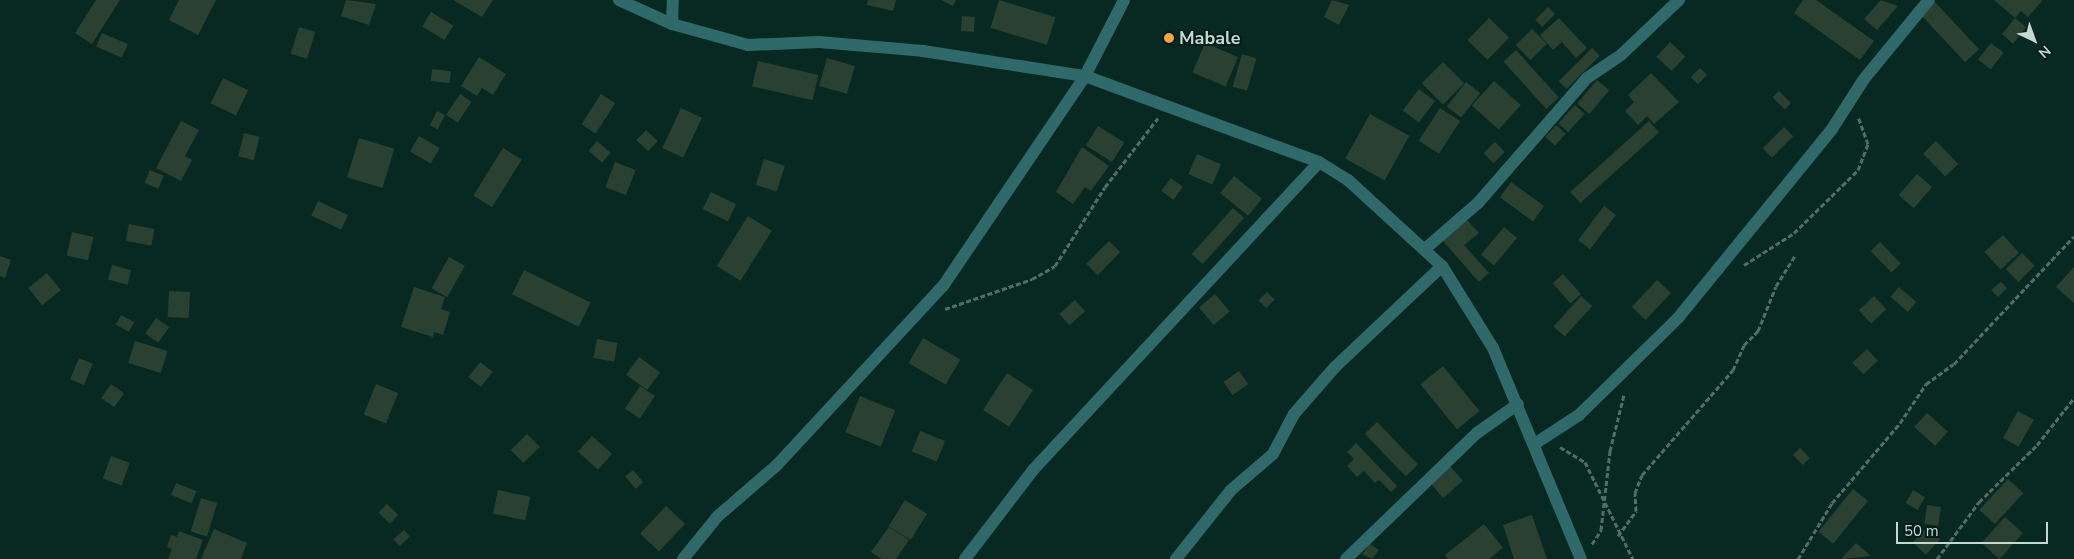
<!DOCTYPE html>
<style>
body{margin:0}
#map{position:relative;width:2074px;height:559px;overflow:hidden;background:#082921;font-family:"Nunito Sans",sans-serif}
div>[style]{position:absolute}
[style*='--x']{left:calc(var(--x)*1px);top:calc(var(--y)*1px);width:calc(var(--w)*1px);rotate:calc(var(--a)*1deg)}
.building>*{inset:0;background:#2a4131;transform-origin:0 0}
.path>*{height:3px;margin-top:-1.5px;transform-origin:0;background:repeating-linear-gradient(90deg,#526d66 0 5px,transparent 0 7.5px)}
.street>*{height:12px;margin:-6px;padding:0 6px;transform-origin:6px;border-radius:6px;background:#306969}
.dots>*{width:14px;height:14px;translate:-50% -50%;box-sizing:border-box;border:2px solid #001f18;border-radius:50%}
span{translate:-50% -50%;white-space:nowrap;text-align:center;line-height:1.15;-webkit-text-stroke:4px #001f18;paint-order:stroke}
.poi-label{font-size:18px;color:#c7d8d3;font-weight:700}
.left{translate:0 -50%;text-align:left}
.north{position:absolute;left:2009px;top:15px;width:50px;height:50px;-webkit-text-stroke:4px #001f18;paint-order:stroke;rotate:138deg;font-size:14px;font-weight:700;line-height:20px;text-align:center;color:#c7d8d3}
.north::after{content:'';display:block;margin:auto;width:18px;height:22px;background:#c7d8d3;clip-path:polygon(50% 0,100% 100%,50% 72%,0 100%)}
.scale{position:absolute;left:1896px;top:522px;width:152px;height:22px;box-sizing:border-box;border:2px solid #c7d8d3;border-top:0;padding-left:6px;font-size:15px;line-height:18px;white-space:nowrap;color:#c7d8d3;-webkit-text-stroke:4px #001f18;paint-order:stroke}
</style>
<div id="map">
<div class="building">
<div style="clip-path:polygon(96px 0,120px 0,92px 44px,75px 33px)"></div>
<div style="clip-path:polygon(179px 0,216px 0,198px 35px,169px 20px)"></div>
<div style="clip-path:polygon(346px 0,376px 4px,369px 25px,341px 16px)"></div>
<div style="clip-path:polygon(453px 0,493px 0,482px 17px)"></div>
<div style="clip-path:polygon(868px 0,896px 0,893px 11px,867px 5px)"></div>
<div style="clip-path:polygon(941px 0,956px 0,953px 6px)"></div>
<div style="left:999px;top:0;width:59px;height:29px;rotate:17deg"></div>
<div style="clip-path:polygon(1332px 0,1349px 5px,1339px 25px,1324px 17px)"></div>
<div style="clip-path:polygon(1803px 0,1816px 0,1874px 41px,1860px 60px,1794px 13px)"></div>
<div style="clip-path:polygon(1881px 0,1898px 6px,1877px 30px,1864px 19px)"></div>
<div style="clip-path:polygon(1994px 0,2041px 0,2042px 1px,2028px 17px,2021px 11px,2015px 18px,2026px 27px,2013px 44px,2002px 34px,2015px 18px)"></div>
<div style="left:1934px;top:1px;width:66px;height:19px;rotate:47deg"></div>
<div style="left:1548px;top:7px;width:10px;height:18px;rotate:45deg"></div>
<div style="left:431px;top:12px;width:26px;height:17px;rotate:31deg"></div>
<div style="left:962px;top:16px;width:13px;height:15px;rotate:4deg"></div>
<div style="left:1489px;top:18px;width:28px;height:31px;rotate:44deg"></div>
<div style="clip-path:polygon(1559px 18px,1587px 48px,1576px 58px,1562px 42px,1553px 50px,1540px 35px)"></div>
<div style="left:299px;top:27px;width:17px;height:28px;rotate:17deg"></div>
<div style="left:1532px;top:29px;width:21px;height:23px;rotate:45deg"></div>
<div style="left:102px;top:33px;width:28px;height:15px;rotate:23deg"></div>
<div style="left:1670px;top:42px;width:21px;height:20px;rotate:43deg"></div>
<div style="left:1205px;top:43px;width:36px;height:32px;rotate:23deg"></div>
<div style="left:1991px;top:43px;width:16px;height:21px;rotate:38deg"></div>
<div style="left:1592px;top:48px;width:11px;height:47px;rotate:45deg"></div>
<div style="left:1516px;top:50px;width:64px;height:17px;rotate:48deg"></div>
<div style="left:1242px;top:54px;width:15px;height:34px;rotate:16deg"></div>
<div style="clip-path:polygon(479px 57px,506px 74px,493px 95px,482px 88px,477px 96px,461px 86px)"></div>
<div style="left:827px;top:58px;width:29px;height:29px;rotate:16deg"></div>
<div style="left:758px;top:61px;width:62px;height:26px;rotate:13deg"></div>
<div style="left:1443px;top:62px;width:30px;height:30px;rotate:45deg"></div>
<div style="left:1700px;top:68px;width:10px;height:13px;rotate:45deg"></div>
<div style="left:432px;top:69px;width:19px;height:12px;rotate:6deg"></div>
<div style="clip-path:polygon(1651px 73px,1679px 102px,1654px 124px,1647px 116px,1638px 125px,1625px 111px,1634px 102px,1628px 95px)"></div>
<div style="left:223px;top:78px;width:28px;height:28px;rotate:26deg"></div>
<div style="left:1597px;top:80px;width:16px;height:31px;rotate:40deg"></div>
<div style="left:1494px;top:81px;width:36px;height:33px;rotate:42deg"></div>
<div style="left:1466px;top:82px;width:18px;height:31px;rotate:38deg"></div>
<div style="left:1419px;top:89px;width:20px;height:27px;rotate:37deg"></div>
<div style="left:1779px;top:91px;width:17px;height:9px;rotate:45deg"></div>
<div style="left:460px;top:94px;width:14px;height:25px;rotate:34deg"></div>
<div style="left:601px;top:94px;width:17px;height:36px;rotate:33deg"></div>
<div style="left:1575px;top:105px;width:13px;height:25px;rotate:42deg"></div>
<div style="left:681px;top:108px;width:23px;height:44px;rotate:25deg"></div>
<div style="left:1440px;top:108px;width:24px;height:39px;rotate:33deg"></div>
<div style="left:437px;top:111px;width:9px;height:16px;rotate:27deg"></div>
<div style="left:1370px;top:114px;width:45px;height:51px;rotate:29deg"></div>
<div style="clip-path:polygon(181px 121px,199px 130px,185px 156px,192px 160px,181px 181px,156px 168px)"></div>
<div style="left:1649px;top:121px;width:15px;height:106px;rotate:48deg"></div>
<div style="left:1556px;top:125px;width:13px;height:16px;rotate:42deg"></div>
<div style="left:1098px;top:126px;width:31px;height:23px;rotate:32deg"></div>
<div style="left:1784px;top:127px;width:13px;height:30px;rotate:45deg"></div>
<div style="left:646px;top:130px;width:16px;height:14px;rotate:43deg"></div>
<div style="left:244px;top:133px;width:16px;height:24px;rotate:14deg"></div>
<div style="left:419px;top:136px;width:24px;height:18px;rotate:30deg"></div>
<div style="left:359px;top:138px;width:37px;height:41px;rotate:17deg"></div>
<div style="left:597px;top:141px;width:18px;height:13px;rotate:41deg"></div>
<div style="left:1936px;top:141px;width:32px;height:18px;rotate:46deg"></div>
<div style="left:1495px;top:142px;width:14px;height:16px;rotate:45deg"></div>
<div style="clip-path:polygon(1082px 147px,1109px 166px,1091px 191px,1085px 187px,1073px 204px,1056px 192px)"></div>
<div style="left:503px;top:148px;width:22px;height:56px;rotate:32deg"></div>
<div style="left:1197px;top:154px;width:26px;height:22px;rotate:23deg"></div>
<div style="left:764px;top:159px;width:22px;height:27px;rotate:18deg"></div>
<div style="left:615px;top:162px;width:22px;height:27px;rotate:21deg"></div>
<div style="left:150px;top:170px;width:15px;height:14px;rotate:23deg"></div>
<div style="left:1917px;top:174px;width:20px;height:28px;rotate:41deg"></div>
<div style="left:1234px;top:176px;width:36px;height:22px;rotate:39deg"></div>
<div style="left:1171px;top:178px;width:15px;height:16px;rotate:37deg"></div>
<div style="left:1511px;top:182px;width:41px;height:19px;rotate:36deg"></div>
<div style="left:711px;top:192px;width:28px;height:19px;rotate:26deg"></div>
<div style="left:318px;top:201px;width:33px;height:16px;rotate:25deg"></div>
<div style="left:1604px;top:206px;width:15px;height:43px;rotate:37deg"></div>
<div style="left:1233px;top:208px;width:15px;height:62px;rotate:42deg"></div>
<div style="left:748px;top:216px;width:28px;height:59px;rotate:32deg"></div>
<div style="clip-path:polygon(1466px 219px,1479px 233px,1464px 245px,1489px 273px,1479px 282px,1442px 240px)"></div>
<div style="left:129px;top:224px;width:26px;height:17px;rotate:11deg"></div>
<div style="left:1504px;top:227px;width:17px;height:36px;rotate:40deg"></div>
<div style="left:72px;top:232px;width:22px;height:24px;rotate:13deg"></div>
<div style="left:2003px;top:235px;width:24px;height:25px;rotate:48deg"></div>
<div style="left:1109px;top:241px;width:16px;height:32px;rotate:45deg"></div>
<div style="left:1880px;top:242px;width:30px;height:13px;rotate:46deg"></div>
<div style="left:2022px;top:253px;width:18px;height:23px;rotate:45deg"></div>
<div style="clip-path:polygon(0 256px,11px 260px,5px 278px,0 276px)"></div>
<div style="left:449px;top:257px;width:18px;height:36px;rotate:29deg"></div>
<div style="left:112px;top:265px;width:20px;height:15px;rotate:15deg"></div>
<div style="clip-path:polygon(2074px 267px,2074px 303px,2056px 287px)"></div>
<div style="left:524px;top:270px;width:74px;height:27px;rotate:26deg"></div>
<div style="left:47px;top:273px;width:22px;height:24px;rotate:51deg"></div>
<div style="left:1563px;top:274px;width:27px;height:14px;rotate:48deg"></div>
<div style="left:1657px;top:280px;width:19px;height:37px;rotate:43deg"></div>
<div style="clip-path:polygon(2001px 282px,2007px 288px,1998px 297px,1991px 290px)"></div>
<div style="clip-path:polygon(414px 287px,445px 297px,441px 309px,450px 312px,443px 335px,434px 332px,433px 337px,401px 327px)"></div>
<div style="left:1899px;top:287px;width:23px;height:13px;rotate:41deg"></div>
<div style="left:169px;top:291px;width:21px;height:26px;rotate:3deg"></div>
<div style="left:1267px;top:292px;width:11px;height:12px;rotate:45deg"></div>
<div style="left:1215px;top:294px;width:23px;height:21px;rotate:50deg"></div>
<div style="left:1581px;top:296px;width:15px;height:41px;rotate:42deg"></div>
<div style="left:1874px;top:296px;width:18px;height:21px;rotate:47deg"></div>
<div style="left:1075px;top:300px;width:15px;height:21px;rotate:48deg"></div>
<div style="left:121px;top:315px;width:15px;height:11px;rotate:28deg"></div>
<div style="left:156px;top:318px;width:16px;height:19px;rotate:35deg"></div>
<div style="left:923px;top:338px;width:43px;height:29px;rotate:30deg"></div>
<div style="left:597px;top:339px;width:21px;height:19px;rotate:11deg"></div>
<div style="left:135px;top:341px;width:34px;height:23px;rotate:17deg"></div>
<div style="left:1867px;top:349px;width:16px;height:20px;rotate:47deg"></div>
<div style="left:639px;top:357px;width:26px;height:22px;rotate:36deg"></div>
<div style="left:79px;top:358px;width:15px;height:23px;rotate:23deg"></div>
<div style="left:480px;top:362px;width:16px;height:19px;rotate:38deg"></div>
<div style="left:1443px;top:366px;width:58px;height:29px;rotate:51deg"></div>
<div style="left:1239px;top:371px;width:16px;height:19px;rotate:55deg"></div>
<div style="left:1007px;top:373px;width:31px;height:44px;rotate:33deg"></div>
<div style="left:111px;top:384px;width:16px;height:17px;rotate:35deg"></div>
<div style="left:376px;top:384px;width:24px;height:33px;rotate:22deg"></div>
<div style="left:640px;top:386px;width:18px;height:27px;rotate:34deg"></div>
<div style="left:860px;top:396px;width:38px;height:39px;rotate:22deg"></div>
<div style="left:2018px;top:411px;width:18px;height:31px;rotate:29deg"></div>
<div style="left:1927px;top:413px;width:28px;height:19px;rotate:42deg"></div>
<div style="left:1377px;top:422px;width:59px;height:17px;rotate:46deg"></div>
<div style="left:920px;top:431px;width:27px;height:22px;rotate:22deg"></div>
<div style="left:527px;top:434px;width:18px;height:23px;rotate:45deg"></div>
<div style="left:592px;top:436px;width:27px;height:21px;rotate:42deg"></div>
<div style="clip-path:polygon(1356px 443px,1397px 486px,1391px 492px,1379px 480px,1375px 483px,1364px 471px,1357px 477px,1347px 466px,1354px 459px,1347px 452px)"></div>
<div style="left:1800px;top:448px;width:14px;height:10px;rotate:45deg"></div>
<div style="left:111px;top:456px;width:20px;height:24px;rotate:20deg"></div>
<div style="left:1449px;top:465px;width:21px;height:26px;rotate:49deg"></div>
<div style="left:633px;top:470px;width:16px;height:10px;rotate:50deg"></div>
<div style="left:2008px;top:479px;width:21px;height:42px;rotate:43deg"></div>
<div style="left:176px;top:483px;width:22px;height:13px;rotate:22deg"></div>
<div style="left:1853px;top:489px;width:19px;height:55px;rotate:39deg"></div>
<div style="left:498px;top:490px;width:33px;height:24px;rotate:12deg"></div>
<div style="left:1913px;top:490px;width:14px;height:15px;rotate:30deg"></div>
<div style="left:201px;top:498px;width:17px;height:35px;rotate:17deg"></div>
<div style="left:905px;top:500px;width:26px;height:31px;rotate:32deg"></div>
<div style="left:387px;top:504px;width:16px;height:12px;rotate:45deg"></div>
<div style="left:1927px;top:505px;width:14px;height:19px;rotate:8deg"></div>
<div style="left:666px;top:506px;width:26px;height:38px;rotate:43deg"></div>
<div style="clip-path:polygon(1532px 515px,1547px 559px,1514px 559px,1503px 525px)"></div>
<div style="left:2005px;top:517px;width:24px;height:35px;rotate:42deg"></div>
<div style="clip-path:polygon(1484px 524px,1503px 548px,1489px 559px,1448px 559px,1445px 555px)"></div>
<div style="clip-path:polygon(889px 527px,909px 540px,896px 559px,881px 559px,871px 552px)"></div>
<div style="left:1927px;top:527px;width:18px;height:21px;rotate:43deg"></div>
<div style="clip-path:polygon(214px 529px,247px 543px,241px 559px,201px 559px)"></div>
<div style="left:404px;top:530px;width:9px;height:14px;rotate:49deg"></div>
<div style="clip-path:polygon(179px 531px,203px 540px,196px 559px,168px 559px,172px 549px,167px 547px,171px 535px,177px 537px)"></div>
<div style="clip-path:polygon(1856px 543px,1871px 556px,1841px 559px)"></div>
<div style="clip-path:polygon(1370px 544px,1379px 550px,1372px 559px,1362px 554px)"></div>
</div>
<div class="path">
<div style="--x:1744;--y:265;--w:59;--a:-32.6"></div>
<div style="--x:1794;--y:233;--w:90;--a:-44.5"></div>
<div style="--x:1858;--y:170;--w:28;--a:-69"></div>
<div style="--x:1868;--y:144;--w:29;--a:-110"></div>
<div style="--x:945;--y:309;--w:92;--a:-19"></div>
<div style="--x:1032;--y:279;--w:26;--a:-29"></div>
<div style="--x:1055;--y:266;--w:93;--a:-57.7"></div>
<div style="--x:1105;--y:187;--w:87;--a:-52.5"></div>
<div style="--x:1560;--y:447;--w:29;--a:31"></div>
<div style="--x:1585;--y:462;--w:108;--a:63.7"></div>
<div style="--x:1618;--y:536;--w:31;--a:-54"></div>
<div style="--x:1636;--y:511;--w:18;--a:-93"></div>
<div style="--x:1635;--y:493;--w:19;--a:-69"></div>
<div style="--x:1642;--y:475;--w:139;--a:-49.1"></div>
<div style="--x:1733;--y:370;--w:27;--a:-66"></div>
<div style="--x:1744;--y:345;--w:20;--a:-45"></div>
<div style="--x:1758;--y:331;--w:48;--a:-68.2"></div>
<div style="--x:1776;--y:286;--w:36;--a:-58"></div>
<div style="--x:1592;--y:544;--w:17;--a:-57"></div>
<div style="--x:1601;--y:530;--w:80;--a:-83.5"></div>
<div style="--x:1610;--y:451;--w:58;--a:-76"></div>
<div style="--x:1798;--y:559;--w:66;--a:-58.7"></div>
<div style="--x:1832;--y:503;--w:105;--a:-49.6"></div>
<div style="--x:1900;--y:423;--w:47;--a:-56.3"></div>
<div style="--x:1926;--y:384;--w:34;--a:-36"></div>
<div style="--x:1954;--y:364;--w:175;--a:-46.8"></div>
<div style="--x:1937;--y:559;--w:71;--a:-53.6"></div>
<div style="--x:1979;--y:502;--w:81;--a:-44.5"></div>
<div style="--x:2037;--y:445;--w:60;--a:-51.8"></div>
</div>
<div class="street">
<div style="--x:619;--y:0;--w:58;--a:24.4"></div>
<div style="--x:672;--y:24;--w:79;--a:15.4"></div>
<div style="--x:748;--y:45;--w:71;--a:-2.4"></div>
<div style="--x:819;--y:42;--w:104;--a:4.9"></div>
<div style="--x:923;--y:51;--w:164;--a:8.8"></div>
<div style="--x:1085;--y:76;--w:249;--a:20.2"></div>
<div style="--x:1319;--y:162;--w:34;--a:32"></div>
<div style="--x:1348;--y:180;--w:127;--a:42.5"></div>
<div style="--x:1442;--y:266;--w:97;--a:58.1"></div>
<div style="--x:1493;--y:348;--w:229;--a:67.4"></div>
<div style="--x:672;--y:24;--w:24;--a:-88"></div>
<div style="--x:1426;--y:248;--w:69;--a:-40.9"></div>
<div style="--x:1478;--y:203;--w:166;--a:-48.9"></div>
<div style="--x:1587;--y:78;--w:41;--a:-34.1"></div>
<div style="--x:1621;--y:55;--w:80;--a:-43.5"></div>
<div style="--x:1536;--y:443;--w:51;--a:-33.1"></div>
<div style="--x:1579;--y:415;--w:139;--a:-44.4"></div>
<div style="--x:1678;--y:318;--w:244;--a:-50.8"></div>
<div style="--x:1832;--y:129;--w:59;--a:-57.4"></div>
<div style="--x:1864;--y:79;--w:102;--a:-50.6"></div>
<div style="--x:683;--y:559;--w:55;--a:-50.9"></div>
<div style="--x:718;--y:516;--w:78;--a:-40.8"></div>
<div style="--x:777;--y:465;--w:244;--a:-47.2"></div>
<div style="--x:943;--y:286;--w:254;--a:-55.9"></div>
<div style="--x:1085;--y:76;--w:85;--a:-62.8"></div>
<div style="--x:965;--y:559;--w:112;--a:-52.6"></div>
<div style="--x:1033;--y:470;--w:420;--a:-47.1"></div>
<div style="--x:1176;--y:559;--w:88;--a:-51.4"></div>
<div style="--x:1231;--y:490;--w:55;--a:-40.6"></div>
<div style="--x:1273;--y:454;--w:45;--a:-62.3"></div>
<div style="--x:1294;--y:414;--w:62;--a:-48.9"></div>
<div style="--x:1335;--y:367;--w:147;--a:-43.3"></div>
<div style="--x:1346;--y:559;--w:182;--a:-43.9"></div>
<div style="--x:1477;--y:433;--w:50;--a:-35.3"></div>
</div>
<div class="dots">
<div style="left:1169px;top:38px;background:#f2a541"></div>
</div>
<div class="poi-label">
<span class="left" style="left:1179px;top:38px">Mabale</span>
</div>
<div class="north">N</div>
<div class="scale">50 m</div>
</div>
